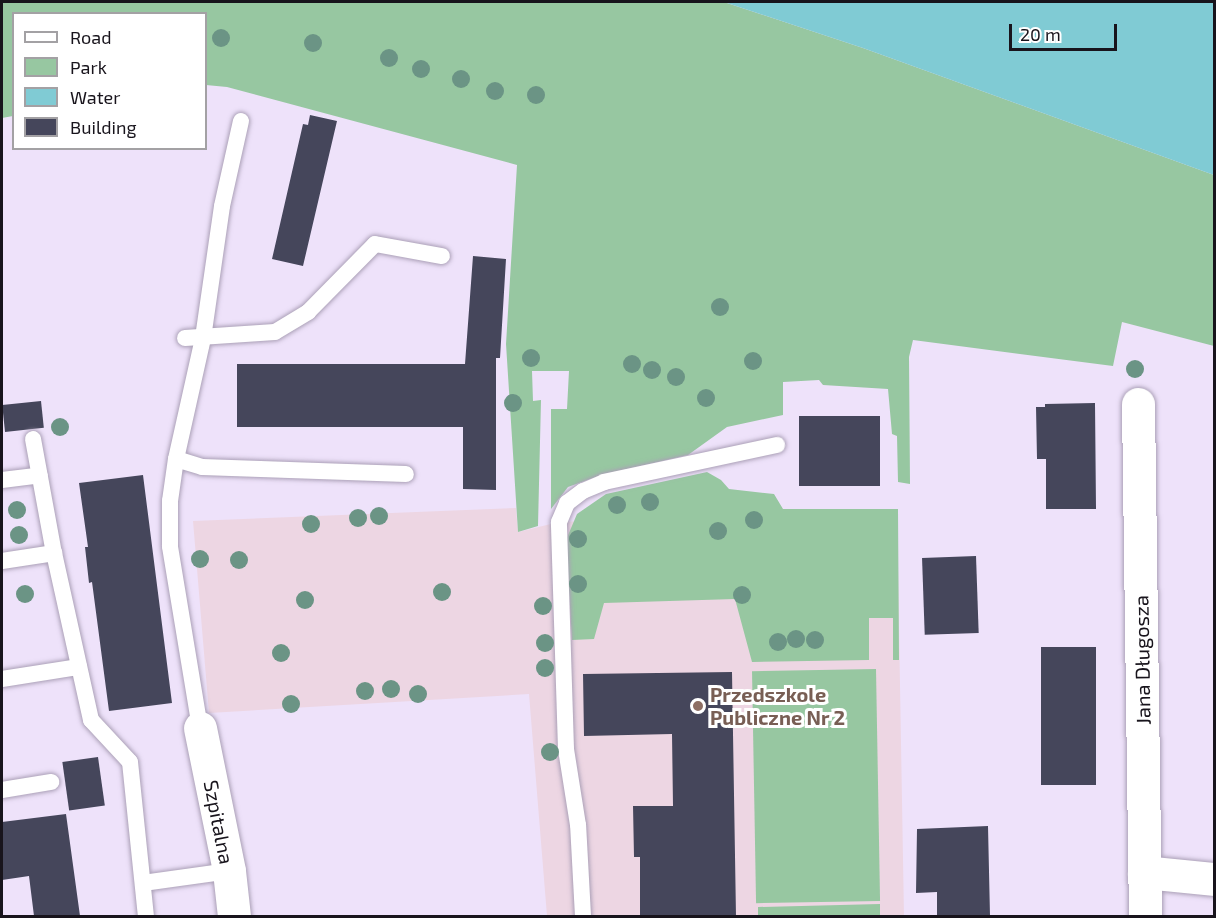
<!DOCTYPE html>
<meta charset="utf-8">
<style>
body{margin:0}
#map{position:relative;width:1216px;height:918px;overflow:hidden;background:#eee2fa;font-family:"Exo 2",sans-serif}
div>[style]{position:absolute}
[style*='--x']{left:calc(var(--x)*1px);top:calc(var(--y)*1px);width:calc(var(--w)*1px);rotate:calc(var(--a)*1deg)}
.education>*{inset:0;background:#edd6e3}
.green>*{inset:0;background:#97c7a1;transform-origin:0 0}
.water>*{inset:0;background:#80cbd4}
.building>*{inset:0;background:#45465b;transform-origin:0 0}
.roads{filter:drop-shadow(0 0 2px #aba0b7) drop-shadow(0 0 2px #aba0b7)}
.service>*{height:16px;margin:-8px;padding:0 8px;transform-origin:8px;border-radius:8px;background:#fff}
.minor>*{height:33px;margin:-16.5px;padding:0 16.5px;transform-origin:16.5px;border-radius:16.5px;background:#fff}
.trees>*{width:18px;height:18px;margin:-9px;border-radius:50%;background:#6b9485}
.dots>*{width:16px;height:16px;translate:-50% -50%;box-sizing:border-box;border:3px solid #fff;border-radius:50%}
span{translate:-50% -50%;white-space:nowrap;text-align:center;line-height:1.15;-webkit-text-stroke:6px #fff;paint-order:stroke}
.street-label{font-size:20px;color:#18141c}
.education-label{font-size:20px;color:#785e54;font-weight:700}
.left{translate:0 -50%;text-align:left}
.frame{position:absolute;inset:0;border:3px solid #18141c;pointer-events:none}
.legend{position:absolute;left:12px;top:12px;width:195px;height:138px;box-sizing:border-box;background:#fff;border:2px solid #a3a1a4;margin:0;padding:8px 10px;list-style:none;font-size:18px;color:#18141c}
.legend li{display:flex;align-items:center;gap:12px;height:30px}
.legend b{width:30px;border:2px solid #a3a1a4}
.scale{position:absolute;left:1009px;top:24px;width:108px;height:27px;box-sizing:border-box;border:3px solid #18141c;border-top:0;padding-left:8px;font-size:18px;line-height:21px;white-space:nowrap;color:#18141c;-webkit-text-stroke:4px #fff;paint-order:stroke}
</style>
<div id="map">
<div class="education">
<div style="clip-path:polygon(516px 508px,518px 532px,559px 522px,897px 511px,904px 916px,547px 916px,529px 694px,209px 713px,193px 521px)"></div>
</div>
<div class="green">
<div style="clip-path:polygon(2px 2px,724px 2px,863px 48px,1214px 175px,1214px 346px,1122px 322px,1113px 366px,913px 340px,909px 357px,910px 484px,898px 482px,897px 436px,892px 434px,888px 389px,823px 385px,819px 380px,783px 382px,783px 415px,727px 427px,688px 455px,601px 475px,568px 487px,551px 509px,551px 409px,567px 409px,569px 371px,532px 371px,533px 401px,541px 400px,538px 526px,518px 532px,506px 344px,517px 165px,227px 87px,206px 85px,206px 14px,14px 14px,13px 116px,2px 118px)"></div>
<div style="clip-path:polygon(707px 472px,721px 480px,729px 489px,774px 494px,783px 509px,898px 509px,899px 660px,893px 660px,893px 618px,869px 618px,869px 660px,752px 662px,735px 599px,604px 603px,594px 639px,572px 640px,566px 540px,577px 514px,606px 494px)"></div>
<div style="left:876px;top:669px;width:232px;height:124px;rotate:89deg"></div>
<div style="clip-path:polygon(880px 904px,880px 916px,758px 916px,758px 907px)"></div>
</div>
<div class="water">
<div style="clip-path:polygon(724px 2px,1214px 2px,1214px 175px,863px 48px)"></div>
</div>
<div class="building">
<div style="clip-path:polygon(310px 115px,337px 121px,303px 266px,272px 259px,303px 124px,308px 125px)"></div>
<div style="clip-path:polygon(473px 256px,506px 259px,500px 358px,496px 358px,496px 490px,463px 489px,463px 427px,237px 427px,237px 364px,465px 364px)"></div>
<div style="left:41px;top:401px;width:27px;height:39px;rotate:84deg"></div>
<div style="clip-path:polygon(1095px 403px,1096px 509px,1046px 509px,1046px 459px,1037px 459px,1036px 407px,1045px 407px,1045px 404px)"></div>
<div style="left:799px;top:416px;width:81px;height:70px"></div>
<div style="clip-path:polygon(143px 475px,172px 703px,109px 711px,92px 582px,89px 583px,85px 547px,88px 547px,79px 483px)"></div>
<div style="left:976px;top:556px;width:77px;height:54px;rotate:88deg"></div>
<div style="left:1096px;top:647px;width:138px;height:55px;rotate:90deg"></div>
<div style="clip-path:polygon(732px 672px,736px 916px,640px 916px,640px 857px,634px 857px,633px 806px,673px 806px,672px 734px,584px 736px,583px 674px)"></div>
<div style="left:98px;top:757px;width:49px;height:36px;rotate:82deg"></div>
<div style="clip-path:polygon(66px 814px,80px 916px,34px 916px,29px 876px,2px 880px,2px 822px)"></div>
<div style="clip-path:polygon(988px 826px,990px 916px,937px 916px,937px 892px,916px 893px,917px 829px)"></div>
</div>
<div class="roads">
<div class="service">
<div style="--x:185;--y:338;--w:90;--a:-3.8"></div>
<div style="--x:275;--y:332;--w:39;--a:-31"></div>
<div style="--x:308;--y:312;--w:95;--a:-45.4"></div>
<div style="--x:375;--y:244;--w:68;--a:10.2"></div>
<div style="--x:33;--y:439;--w:116;--a:79.6"></div>
<div style="--x:54;--y:553;--w:171;--a:77.5"></div>
<div style="--x:91;--y:720;--w:57;--a:47.1"></div>
<div style="--x:130;--y:762;--w:155;--a:84.1"></div>
<div style="--x:176;--y:459;--w:27;--a:17"></div>
<div style="--x:202;--y:467;--w:204;--a:2"></div>
<div style="--x:2;--y:480;--w:38;--a:-7"></div>
<div style="--x:2;--y:561;--w:53;--a:-8.7"></div>
<div style="--x:2;--y:679;--w:78;--a:-8.9"></div>
<div style="--x:200;--y:728;--w:184;--a:-99.4"></div>
<div style="--x:170;--y:546;--w:45;--a:-90"></div>
<div style="--x:170;--y:501;--w:42;--a:-81.9"></div>
<div style="--x:176;--y:459;--w:124;--a:-77.4"></div>
<div style="--x:203;--y:338;--w:133;--a:-81.8"></div>
<div style="--x:222;--y:206;--w:87;--a:-77.4"></div>
<div style="--x:2;--y:790;--w:50;--a:-9.3"></div>
<div style="--x:143;--y:883;--w:87;--a:-7.9"></div>
<div style="--x:583;--y:916;--w:91;--a:-93.1"></div>
<div style="--x:578;--y:825;--w:77;--a:-99"></div>
<div style="--x:566;--y:749;--w:227;--a:-91.8"></div>
<div style="--x:559;--y:522;--w:21;--a:-67"></div>
<div style="--x:567;--y:503;--w:20;--a:-37"></div>
<div style="--x:583;--y:491;--w:23;--a:-23"></div>
<div style="--x:604;--y:482;--w:177;--a:-12.1"></div>
</div>
<div class="minor">
<div style="--x:1138;--y:404;--w:512;--a:89.22"></div>
<div style="--x:200;--y:728;--w:146;--a:78.5"></div>
<div style="--x:229;--y:871;--w:45;--a:83.7"></div>
<div style="--x:1144;--y:872;--w:70;--a:5.7"></div>
</div>
</div>
<div class="trees">
<div style="left:221px;top:38px"></div>
<div style="left:313px;top:43px"></div>
<div style="left:389px;top:58px"></div>
<div style="left:421px;top:69px"></div>
<div style="left:461px;top:79px"></div>
<div style="left:495px;top:91px"></div>
<div style="left:536px;top:95px"></div>
<div style="left:720px;top:307px"></div>
<div style="left:531px;top:358px"></div>
<div style="left:753px;top:361px"></div>
<div style="left:632px;top:364px"></div>
<div style="left:1135px;top:369px"></div>
<div style="left:652px;top:370px"></div>
<div style="left:676px;top:377px"></div>
<div style="left:706px;top:398px"></div>
<div style="left:513px;top:403px"></div>
<div style="left:60px;top:427px"></div>
<div style="left:650px;top:502px"></div>
<div style="left:617px;top:505px"></div>
<div style="left:17px;top:510px"></div>
<div style="left:379px;top:516px"></div>
<div style="left:358px;top:518px"></div>
<div style="left:754px;top:520px"></div>
<div style="left:311px;top:524px"></div>
<div style="left:718px;top:531px"></div>
<div style="left:19px;top:535px"></div>
<div style="left:578px;top:539px"></div>
<div style="left:200px;top:559px"></div>
<div style="left:239px;top:560px"></div>
<div style="left:578px;top:584px"></div>
<div style="left:442px;top:592px"></div>
<div style="left:25px;top:594px"></div>
<div style="left:742px;top:595px"></div>
<div style="left:305px;top:600px"></div>
<div style="left:543px;top:606px"></div>
<div style="left:796px;top:639px"></div>
<div style="left:815px;top:640px"></div>
<div style="left:778px;top:642px"></div>
<div style="left:545px;top:643px"></div>
<div style="left:281px;top:653px"></div>
<div style="left:545px;top:668px"></div>
<div style="left:391px;top:689px"></div>
<div style="left:365px;top:691px"></div>
<div style="left:418px;top:694px"></div>
<div style="left:291px;top:704px"></div>
<div style="left:550px;top:752px"></div>
</div>
<div class="dots">
<div style="left:698px;top:706px;background:#8d6e63"></div>
</div>
<div class="street-label">
<span style="left:1142px;top:660px;rotate:-91deg">Jana Długosza</span>
<span style="left:219px;top:822px;rotate:79deg">Szpitalna</span>
</div>
<div class="education-label">
<span class="left" style="left:710px;top:706px">Przedszkole<br>Publiczne Nr 2</span>
</div>
<div class="frame"></div>
<ul class="legend">
<li><b style="height:8px;background:#fff"></b>Road</li>
<li><b style="height:16px;background:#97c7a1"></b>Park</li>
<li><b style="height:16px;background:#80cbd4"></b>Water</li>
<li><b style="height:16px;background:#45465b"></b>Building</li>
</ul>
<div class="scale">20 m</div>
</div>
